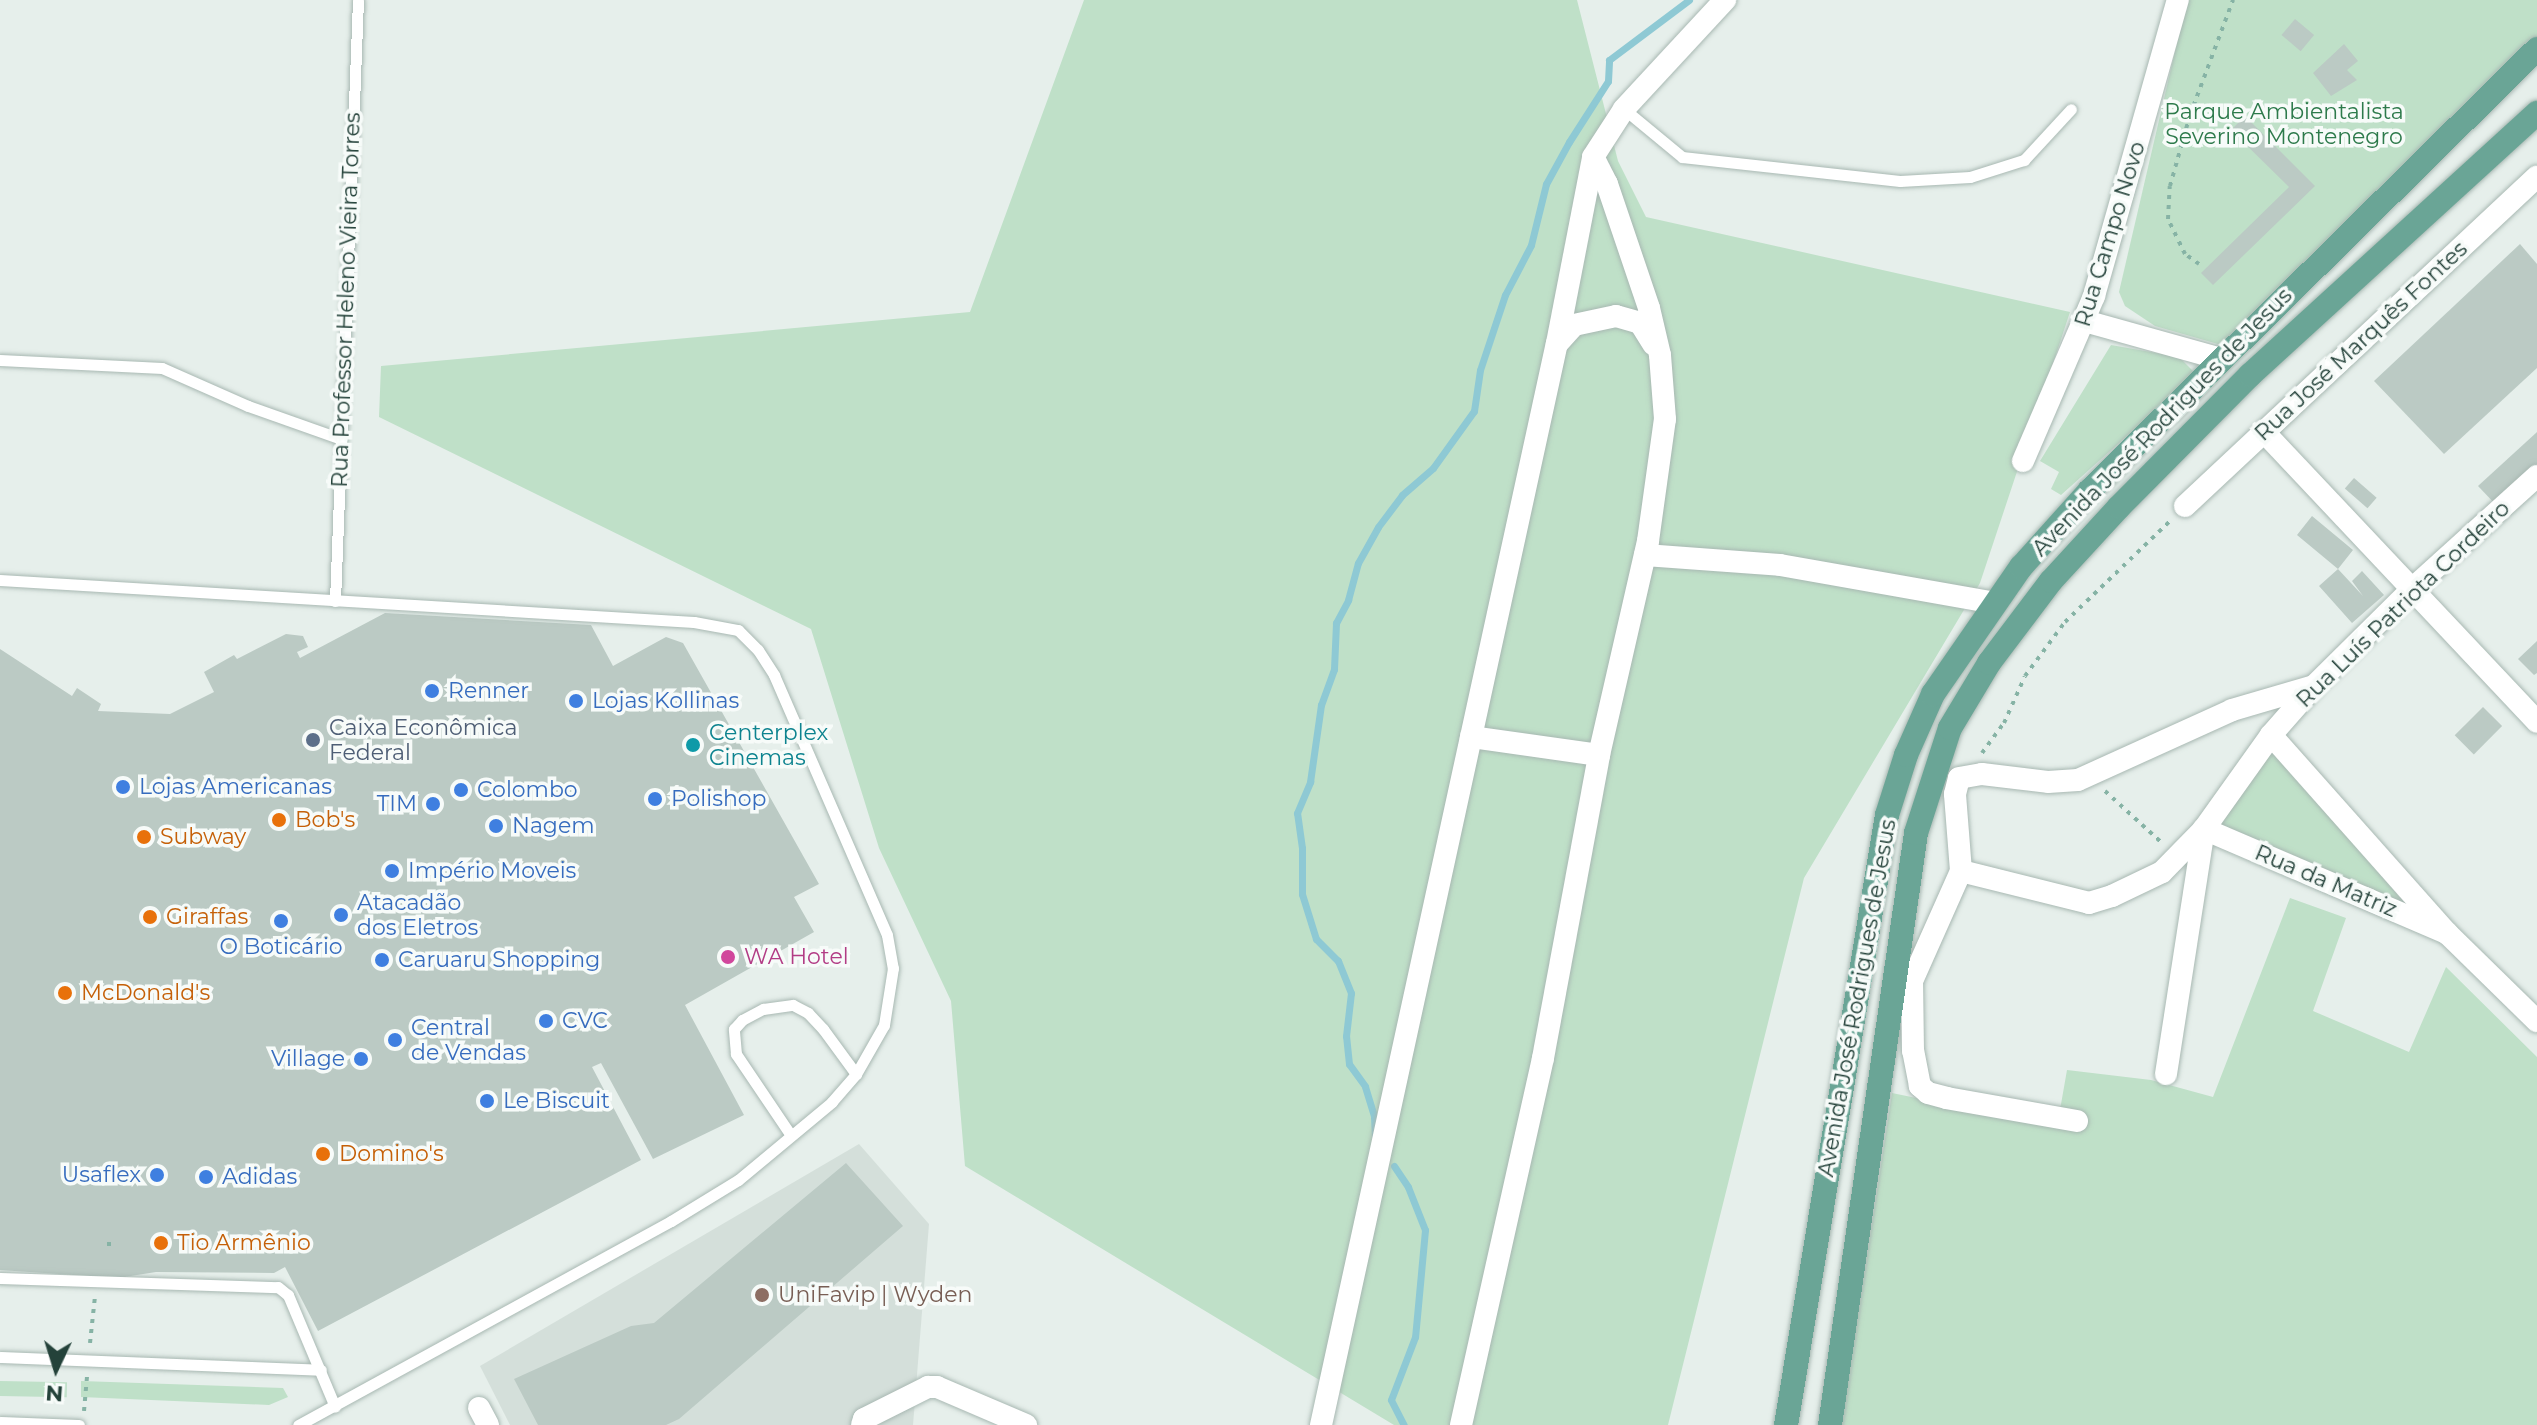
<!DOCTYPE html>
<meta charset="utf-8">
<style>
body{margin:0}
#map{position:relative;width:2537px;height:1425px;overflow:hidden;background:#e6efeb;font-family:Montserrat,sans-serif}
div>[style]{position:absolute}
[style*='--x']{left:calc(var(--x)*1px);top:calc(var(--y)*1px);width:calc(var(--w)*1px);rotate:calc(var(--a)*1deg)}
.built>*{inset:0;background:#d4dfda}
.green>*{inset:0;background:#bfe0c8;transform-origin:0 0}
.stream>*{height:7px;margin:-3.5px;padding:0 3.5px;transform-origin:3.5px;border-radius:3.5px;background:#8ec9d4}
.building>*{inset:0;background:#bbcac4;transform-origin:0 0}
.path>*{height:4px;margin-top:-2px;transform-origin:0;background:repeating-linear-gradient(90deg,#86b3a5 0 4px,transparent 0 10px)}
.roads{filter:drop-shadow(0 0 2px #a8b8b2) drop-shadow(0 0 2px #a8b8b2)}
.service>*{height:11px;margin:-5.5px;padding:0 5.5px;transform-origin:5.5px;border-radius:5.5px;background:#fff}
.minor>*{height:22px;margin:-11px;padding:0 11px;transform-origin:11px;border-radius:11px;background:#fff}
.primary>*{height:24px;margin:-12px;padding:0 12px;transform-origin:12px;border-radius:12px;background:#6aa596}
.dots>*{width:22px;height:22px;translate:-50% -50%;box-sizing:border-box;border:4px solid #f7fbf9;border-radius:50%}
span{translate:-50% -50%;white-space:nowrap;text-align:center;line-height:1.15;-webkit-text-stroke:7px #f7fbf9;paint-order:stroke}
.park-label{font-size:22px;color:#2d7a4b}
.street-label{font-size:22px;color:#24423a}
.shop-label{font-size:22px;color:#366cbe}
.left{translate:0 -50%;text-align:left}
.right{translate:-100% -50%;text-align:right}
.service-label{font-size:22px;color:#4e5e75}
.culture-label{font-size:22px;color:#0d838f}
.food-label{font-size:22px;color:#c56008}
.hotel-label{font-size:22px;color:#b23c85}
.education-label{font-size:22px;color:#785e54}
.north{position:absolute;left:16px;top:1329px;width:80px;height:80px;-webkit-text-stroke:6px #f7fbf9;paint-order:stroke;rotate:184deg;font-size:22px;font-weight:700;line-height:32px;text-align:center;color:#24423a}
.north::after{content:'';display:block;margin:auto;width:28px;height:36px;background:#24423a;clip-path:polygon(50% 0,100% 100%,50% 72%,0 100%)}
</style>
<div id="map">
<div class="built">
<div style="clip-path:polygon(859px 1144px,929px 1224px,913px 1425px,510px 1425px,480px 1366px)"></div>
</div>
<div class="green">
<div style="clip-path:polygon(1084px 0,1577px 0,1618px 161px,1646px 217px,2070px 312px,1980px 583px,1804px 878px,1668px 1425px,1394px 1425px,965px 1166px,951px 1001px,879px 848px,811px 629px,379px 417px,381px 366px,970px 312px)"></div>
<div style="clip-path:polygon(2187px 0,2537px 0,2537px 49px,2232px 348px,2155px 326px,2125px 306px,2119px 292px)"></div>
<div style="clip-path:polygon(2111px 345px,2179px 357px,2196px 374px,2061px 495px,2051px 489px,2059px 472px,2040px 461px)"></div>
<div style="clip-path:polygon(2272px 746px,2418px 919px,2215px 827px)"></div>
<div style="clip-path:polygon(2290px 898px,2346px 918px,2313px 1011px,2409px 1052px,2446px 967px,2537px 1057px,2537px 1425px,1841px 1425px,1892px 1093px,2057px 1127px,2067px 1070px,2151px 1080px,2213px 1097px)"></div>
<div style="left:0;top:1381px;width:67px;height:15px;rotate:1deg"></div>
<div style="clip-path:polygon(81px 1381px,283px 1388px,288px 1397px,269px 1405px,81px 1397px)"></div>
</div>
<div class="stream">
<div style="--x:1375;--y:1136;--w:20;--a:-93"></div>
<div style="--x:1374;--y:1116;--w:31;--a:-107"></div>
<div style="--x:1365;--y:1086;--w:27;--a:-126"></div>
<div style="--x:1349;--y:1064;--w:28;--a:-96"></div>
<div style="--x:1346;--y:1036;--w:43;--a:-83.4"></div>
<div style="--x:1351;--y:993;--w:35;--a:-112"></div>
<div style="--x:1338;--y:961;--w:31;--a:-135"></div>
<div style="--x:1316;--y:939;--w:47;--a:-107.3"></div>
<div style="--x:1302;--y:894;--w:46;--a:-90"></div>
<div style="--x:1302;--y:848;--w:35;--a:-98"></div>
<div style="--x:1297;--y:813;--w:34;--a:-67"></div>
<div style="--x:1310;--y:782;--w:78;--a:-81.9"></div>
<div style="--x:1321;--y:705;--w:38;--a:-70"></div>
<div style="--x:1334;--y:669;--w:46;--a:-87.5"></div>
<div style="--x:1336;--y:623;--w:26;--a:-62"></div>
<div style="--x:1348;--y:600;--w:38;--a:-75"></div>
<div style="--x:1358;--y:563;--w:41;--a:-60.9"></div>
<div style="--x:1378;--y:527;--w:40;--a:-53"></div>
<div style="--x:1402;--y:495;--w:41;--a:-41.1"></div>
<div style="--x:1433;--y:468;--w:70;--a:-54.3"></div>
<div style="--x:1474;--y:411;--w:41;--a:-81.7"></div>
<div style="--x:1480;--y:370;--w:79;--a:-71.6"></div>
<div style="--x:1505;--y:295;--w:56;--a:-62.5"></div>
<div style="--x:1531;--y:245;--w:63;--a:-76.2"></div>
<div style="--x:1546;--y:184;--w:48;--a:-61.3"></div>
<div style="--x:1569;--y:142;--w:72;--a:-57.4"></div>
<div style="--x:1608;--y:81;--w:21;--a:-87"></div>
<div style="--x:1609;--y:60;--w:100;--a:-36.9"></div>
<div style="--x:1394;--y:1166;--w:25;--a:56"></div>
<div style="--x:1408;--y:1187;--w:46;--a:68.4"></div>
<div style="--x:1425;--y:1230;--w:107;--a:95.3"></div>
<div style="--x:1415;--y:1337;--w:67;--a:110.9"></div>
<div style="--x:1391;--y:1400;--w:28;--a:63"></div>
</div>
<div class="building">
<div style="left:2295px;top:19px;width:25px;height:21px;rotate:40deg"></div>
<div style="clip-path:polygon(2344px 44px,2358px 61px,2347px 70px,2357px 80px,2331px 96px,2313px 73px)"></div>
<div style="clip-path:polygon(2245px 116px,2315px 186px,2213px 285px,2201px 273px,2289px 187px,2231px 130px)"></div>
<div style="clip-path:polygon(2520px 244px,2537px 264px,2537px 368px,2444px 454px,2374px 381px)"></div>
<div style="clip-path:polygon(2537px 432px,2537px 470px,2498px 507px,2478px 486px)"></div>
<div style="left:2354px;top:478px;width:30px;height:14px;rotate:41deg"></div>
<div style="clip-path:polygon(2312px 516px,2353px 550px,2338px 569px,2363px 596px,2352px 581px,2362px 571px,2384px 595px,2352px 623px,2319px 586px,2338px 569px,2297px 535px)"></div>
<div style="clip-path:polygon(385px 613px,591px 625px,613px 666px,666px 637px,683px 643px,819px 884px,794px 897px,814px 932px,685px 1005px,744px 1115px,653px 1159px,601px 1063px,592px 1067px,641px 1160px,318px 1331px,285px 1267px,274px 1273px,156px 1272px,118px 1278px,0 1270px,0 649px,72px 696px,77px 688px,101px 704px,98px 711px,170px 714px,214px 692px,204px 672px,234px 655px,237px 659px,286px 634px,303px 636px,308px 647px,297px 652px,300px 658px)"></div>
<div style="clip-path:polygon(2537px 641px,2537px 673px,2534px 675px,2518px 659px)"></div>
<div style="left:2483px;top:707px;width:27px;height:40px;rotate:45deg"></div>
<div style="clip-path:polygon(846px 1163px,903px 1226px,679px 1419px,666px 1425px,538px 1425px,514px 1379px,631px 1326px,654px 1323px)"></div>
</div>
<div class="path">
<div style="--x:2199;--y:264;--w:17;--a:-144"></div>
<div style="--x:2185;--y:254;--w:39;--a:-116"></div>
<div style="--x:2168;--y:219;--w:33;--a:-87"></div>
<div style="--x:2170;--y:186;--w:74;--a:-74.3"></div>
<div style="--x:2190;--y:115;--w:123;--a:-69.5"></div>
<div style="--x:1982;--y:753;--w:37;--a:-54"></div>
<div style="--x:2004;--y:723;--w:51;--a:-65.9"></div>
<div style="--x:2025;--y:676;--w:67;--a:-53.5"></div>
<div style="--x:2065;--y:622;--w:147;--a:-43.9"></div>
<div style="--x:2105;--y:791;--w:76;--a:42.3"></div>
<div style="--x:109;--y:1246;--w:8;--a:-90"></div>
<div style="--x:90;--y:1343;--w:47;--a:-83.9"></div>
<div style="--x:84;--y:1411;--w:35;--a:-85"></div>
</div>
<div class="roads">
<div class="service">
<div style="--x:1624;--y:109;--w:75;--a:39.6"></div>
<div style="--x:1682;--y:157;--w:219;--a:6.3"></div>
<div style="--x:1900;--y:181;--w:70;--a:-3.3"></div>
<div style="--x:1970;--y:177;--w:57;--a:-17.5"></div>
<div style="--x:2024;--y:160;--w:69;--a:-47.3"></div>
<div style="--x:0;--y:360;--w:162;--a:2.8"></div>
<div style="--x:162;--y:368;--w:94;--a:23.8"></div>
<div style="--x:248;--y:406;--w:99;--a:19.5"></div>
<div style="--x:0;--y:580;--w:695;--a:3.46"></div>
<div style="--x:694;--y:622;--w:45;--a:10.3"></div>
<div style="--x:738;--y:630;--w:28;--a:45"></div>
<div style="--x:758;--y:650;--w:30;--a:57"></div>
<div style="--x:774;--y:675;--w:283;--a:66.5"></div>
<div style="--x:887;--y:935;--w:34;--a:80"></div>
<div style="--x:893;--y:968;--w:58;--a:99"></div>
<div style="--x:884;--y:1025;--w:56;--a:119.7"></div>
<div style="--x:856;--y:1074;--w:37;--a:131"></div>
<div style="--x:832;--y:1102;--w:122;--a:140.3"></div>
<div style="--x:738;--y:1180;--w:79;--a:148.5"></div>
<div style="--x:671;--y:1221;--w:425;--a:151.3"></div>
<div style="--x:335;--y:601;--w:601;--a:-87.81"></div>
<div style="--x:790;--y:1134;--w:97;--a:-124"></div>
<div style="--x:736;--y:1054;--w:25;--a:-95"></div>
<div style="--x:734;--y:1029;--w:12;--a:-48"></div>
<div style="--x:742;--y:1020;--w:24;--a:-28"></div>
<div style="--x:763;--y:1009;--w:30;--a:-8"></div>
<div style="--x:793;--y:1005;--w:17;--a:28"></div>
<div style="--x:808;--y:1013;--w:22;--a:47"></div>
<div style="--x:823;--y:1029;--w:56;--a:53.7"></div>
<div style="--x:0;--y:1278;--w:278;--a:1.9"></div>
<div style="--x:278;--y:1287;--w:13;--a:39"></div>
<div style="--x:288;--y:1295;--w:121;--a:67.2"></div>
<div style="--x:0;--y:1357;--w:321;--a:2.3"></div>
<div style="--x:0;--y:1422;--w:79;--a:2.2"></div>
</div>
<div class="minor">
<div style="--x:2085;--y:321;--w:141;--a:15.6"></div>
<div style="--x:1558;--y:343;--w:24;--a:-48"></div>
<div style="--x:1574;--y:325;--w:43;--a:-12.1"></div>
<div style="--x:1616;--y:316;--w:25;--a:16"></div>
<div style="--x:1640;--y:323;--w:25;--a:58"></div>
<div style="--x:2264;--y:432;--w:398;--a:46.7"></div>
<div style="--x:2023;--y:461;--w:180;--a:-66.7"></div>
<div style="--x:2094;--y:296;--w:308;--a:-74.2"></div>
<div style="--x:2185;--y:506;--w:482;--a:-43.1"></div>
<div style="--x:1645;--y:555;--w:135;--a:4.2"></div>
<div style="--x:1780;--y:565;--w:218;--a:10"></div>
<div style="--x:2271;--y:735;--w:265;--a:48.4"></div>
<div style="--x:2447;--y:933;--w:126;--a:44.4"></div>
<div style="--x:1471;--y:737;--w:129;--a:8"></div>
<div style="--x:1961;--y:871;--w:132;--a:14"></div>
<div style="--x:2089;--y:903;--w:24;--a:-17"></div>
<div style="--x:2112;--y:896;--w:55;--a:-25.6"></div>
<div style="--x:2162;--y:872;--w:60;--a:-45.7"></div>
<div style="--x:2204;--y:829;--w:115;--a:-54.5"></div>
<div style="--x:2271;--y:735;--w:65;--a:-48.7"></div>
<div style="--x:2314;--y:686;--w:139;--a:-44.7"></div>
<div style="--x:2413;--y:588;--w:167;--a:-42.1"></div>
<div style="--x:2166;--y:1074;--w:248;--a:-81.2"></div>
<div style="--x:2204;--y:829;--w:264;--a:23.2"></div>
<div style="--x:2077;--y:1121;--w:132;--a:-170"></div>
<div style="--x:1947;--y:1098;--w:20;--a:-165"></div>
<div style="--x:1928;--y:1093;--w:11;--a:-139"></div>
<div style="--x:1920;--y:1086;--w:36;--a:-101"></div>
<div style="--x:1913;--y:1051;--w:70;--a:-90.8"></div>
<div style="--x:1912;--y:981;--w:120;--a:-66"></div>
<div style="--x:1961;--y:871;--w:77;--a:-94.5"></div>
<div style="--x:1955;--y:794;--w:16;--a:-76"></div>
<div style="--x:1959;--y:778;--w:23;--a:-10"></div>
<div style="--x:1982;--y:774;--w:66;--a:6.9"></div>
<div style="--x:2048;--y:782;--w:30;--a:-4"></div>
<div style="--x:2078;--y:780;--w:169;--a:-24.4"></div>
<div style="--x:2232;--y:710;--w:85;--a:-16.3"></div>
<div style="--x:479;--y:1408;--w:19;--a:62"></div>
<div style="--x:862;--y:1425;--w:6;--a:-72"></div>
<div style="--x:864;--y:1419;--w:72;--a:-26.6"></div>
<div style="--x:928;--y:1387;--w:9;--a:0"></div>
<div style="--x:937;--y:1387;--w:97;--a:23.1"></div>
<div style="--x:1321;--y:1425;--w:1107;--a:-77.7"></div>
<div style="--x:1557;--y:343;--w:189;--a:-79"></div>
<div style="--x:1461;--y:1425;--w:376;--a:-77.4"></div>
<div style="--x:1543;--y:1058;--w:308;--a:-79.5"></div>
<div style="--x:1599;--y:755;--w:220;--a:-77.1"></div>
<div style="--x:1648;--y:541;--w:123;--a:-82.1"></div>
<div style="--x:1665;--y:419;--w:64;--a:-94.5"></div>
<div style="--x:1660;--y:355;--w:48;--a:-103.2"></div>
<div style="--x:1649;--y:308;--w:131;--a:-108.7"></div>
<div style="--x:1607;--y:184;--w:30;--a:-117"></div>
<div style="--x:1593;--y:157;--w:57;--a:-57.1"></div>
<div style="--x:1624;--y:109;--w:149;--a:-47.2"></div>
</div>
<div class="primary">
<div style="--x:1786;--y:1425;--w:618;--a:-80.6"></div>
<div style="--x:1887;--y:815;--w:63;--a:-72.4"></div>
<div style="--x:1906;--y:755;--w:67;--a:-66.1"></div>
<div style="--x:1933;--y:694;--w:155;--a:-55.3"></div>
<div style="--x:2021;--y:567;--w:103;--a:-48.1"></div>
<div style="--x:2090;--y:490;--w:628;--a:-44.61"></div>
<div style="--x:1830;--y:1425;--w:598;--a:-81.73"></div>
<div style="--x:1916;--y:833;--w:110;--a:-72.1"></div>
<div style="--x:1950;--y:728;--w:76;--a:-59"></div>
<div style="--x:1989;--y:663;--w:103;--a:-52.9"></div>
<div style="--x:2051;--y:581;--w:100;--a:-47.4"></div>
<div style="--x:2119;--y:507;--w:186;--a:-45.2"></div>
<div style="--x:2250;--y:375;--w:389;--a:-42.4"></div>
</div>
</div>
<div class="dots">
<div style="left:432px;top:691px;background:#3f7fe0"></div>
<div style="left:576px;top:701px;background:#3f7fe0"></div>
<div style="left:313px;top:740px;background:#5c6f8a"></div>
<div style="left:693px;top:745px;background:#0f9aa8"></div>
<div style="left:123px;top:787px;background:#3f7fe0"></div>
<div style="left:461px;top:790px;background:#3f7fe0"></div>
<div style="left:655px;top:799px;background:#3f7fe0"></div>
<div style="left:433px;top:804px;background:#3f7fe0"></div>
<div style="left:279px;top:820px;background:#e8710a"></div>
<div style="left:496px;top:826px;background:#3f7fe0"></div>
<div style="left:144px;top:837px;background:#e8710a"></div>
<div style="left:392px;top:871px;background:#3f7fe0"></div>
<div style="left:341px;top:915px;background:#3f7fe0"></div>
<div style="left:150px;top:917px;background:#e8710a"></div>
<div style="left:281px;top:921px;background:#3f7fe0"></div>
<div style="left:728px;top:957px;background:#d1479c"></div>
<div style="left:382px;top:960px;background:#3f7fe0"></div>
<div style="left:65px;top:993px;background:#e8710a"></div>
<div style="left:546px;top:1021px;background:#3f7fe0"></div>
<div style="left:395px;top:1040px;background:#3f7fe0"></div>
<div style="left:361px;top:1059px;background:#3f7fe0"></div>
<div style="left:487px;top:1101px;background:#3f7fe0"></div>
<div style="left:323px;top:1154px;background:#e8710a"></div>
<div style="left:157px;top:1175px;background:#3f7fe0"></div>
<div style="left:206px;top:1177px;background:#3f7fe0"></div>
<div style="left:161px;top:1243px;background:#e8710a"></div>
<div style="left:762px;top:1295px;background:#8d6e63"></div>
</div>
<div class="park-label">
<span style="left:2284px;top:124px">Parque Ambientalista<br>Severino Montenegro</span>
</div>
<div class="street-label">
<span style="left:2110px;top:234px;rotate:-73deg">Rua Campo Novo</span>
<span style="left:346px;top:300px;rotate:-88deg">Rua Professor Heleno Vieira Torres</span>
<span style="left:2361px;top:341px;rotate:-43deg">Rua José Marquês Fontes</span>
<span style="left:2162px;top:422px;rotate:-46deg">Avenida José Rodrigues de Jesus</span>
<span style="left:2403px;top:604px;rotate:-44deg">Rua Luís Patriota Cordeiro</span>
<span style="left:2326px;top:881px;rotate:23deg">Rua da Matriz</span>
<span style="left:1857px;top:998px;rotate:-80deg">Avenida José Rodrigues de Jesus</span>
</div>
<div class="shop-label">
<span class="left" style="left:448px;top:691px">Renner</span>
<span class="left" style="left:592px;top:701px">Lojas Kollinas</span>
<span class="left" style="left:139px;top:787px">Lojas Americanas</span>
<span class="left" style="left:477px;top:790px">Colombo</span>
<span class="left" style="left:671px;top:799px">Polishop</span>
<span class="right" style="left:417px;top:804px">TIM</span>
<span class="left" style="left:512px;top:826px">Nagem</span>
<span class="left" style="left:408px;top:871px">Império Moveis</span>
<span class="left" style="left:357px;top:915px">Atacadão<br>dos Eletros</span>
<span style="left:281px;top:947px">O Boticário</span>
<span class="left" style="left:398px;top:960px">Caruaru Shopping</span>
<span class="left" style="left:562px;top:1021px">CVC</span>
<span class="left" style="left:411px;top:1040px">Central<br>de Vendas</span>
<span class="right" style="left:345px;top:1059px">Village</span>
<span class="left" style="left:503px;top:1101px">Le Biscuit</span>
<span class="right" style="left:141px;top:1175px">Usaflex</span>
<span class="left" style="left:222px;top:1177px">Adidas</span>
</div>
<div class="service-label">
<span class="left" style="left:329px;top:740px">Caixa Econômica<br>Federal</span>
</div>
<div class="culture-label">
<span class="left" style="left:709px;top:745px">Centerplex<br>Cinemas</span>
</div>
<div class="food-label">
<span class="left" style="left:295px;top:820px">Bob's</span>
<span class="left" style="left:160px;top:837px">Subway</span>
<span class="left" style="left:166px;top:917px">Giraffas</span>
<span class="left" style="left:81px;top:993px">McDonald's</span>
<span class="left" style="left:339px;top:1154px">Domino's</span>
<span class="left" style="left:177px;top:1243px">Tio Armênio</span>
</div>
<div class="hotel-label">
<span class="left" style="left:744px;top:957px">WA Hotel</span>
</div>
<div class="education-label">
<span class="left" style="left:778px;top:1295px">UniFavip | Wyden</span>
</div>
<div class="north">N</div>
</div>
